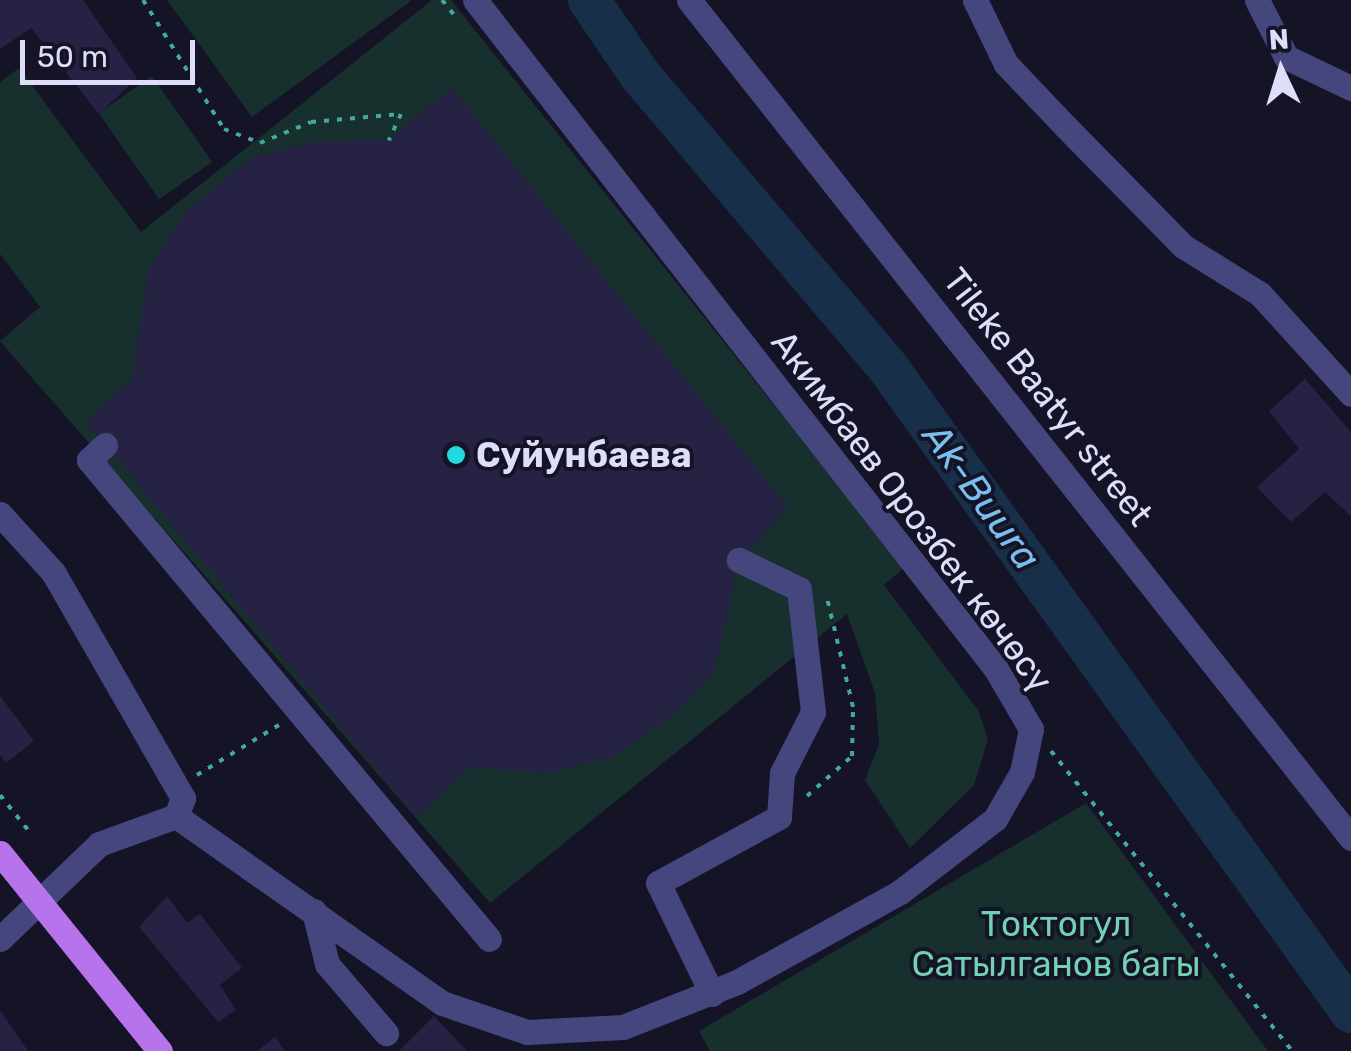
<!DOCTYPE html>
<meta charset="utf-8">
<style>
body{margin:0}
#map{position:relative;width:1351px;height:1051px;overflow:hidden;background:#151326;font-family:Rubik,sans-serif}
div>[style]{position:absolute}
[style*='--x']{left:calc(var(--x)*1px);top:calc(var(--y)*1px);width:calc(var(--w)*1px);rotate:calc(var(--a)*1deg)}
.green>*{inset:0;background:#172f2d;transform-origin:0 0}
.river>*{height:42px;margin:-21px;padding:0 21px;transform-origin:21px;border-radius:21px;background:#182f4a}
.building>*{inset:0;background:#262244}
.path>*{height:4px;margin-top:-2px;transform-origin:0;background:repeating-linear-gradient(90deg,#41aa9d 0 5px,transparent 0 13px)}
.minor>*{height:25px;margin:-12.5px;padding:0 12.5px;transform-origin:12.5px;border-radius:12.5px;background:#45467e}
.major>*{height:25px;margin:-12.5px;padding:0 12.5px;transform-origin:12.5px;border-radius:12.5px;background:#b673eb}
.dots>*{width:28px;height:28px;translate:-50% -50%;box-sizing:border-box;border:5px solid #151326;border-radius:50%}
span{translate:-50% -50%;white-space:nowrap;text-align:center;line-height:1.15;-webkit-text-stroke:8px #151326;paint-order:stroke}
.street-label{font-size:35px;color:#deddfa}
.poi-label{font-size:35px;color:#deddfa;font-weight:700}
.left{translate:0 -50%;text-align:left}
.park-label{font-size:35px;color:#72d1b3}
.water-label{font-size:38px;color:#79beec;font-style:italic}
.north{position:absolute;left:1231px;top:20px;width:100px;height:100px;-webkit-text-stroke:8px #151326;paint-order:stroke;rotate:356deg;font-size:28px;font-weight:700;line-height:40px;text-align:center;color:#deddfa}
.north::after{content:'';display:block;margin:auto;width:35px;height:45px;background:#deddfa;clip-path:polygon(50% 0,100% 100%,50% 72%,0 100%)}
.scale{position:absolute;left:20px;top:40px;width:175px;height:45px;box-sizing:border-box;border:5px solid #deddfa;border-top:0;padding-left:12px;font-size:30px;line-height:35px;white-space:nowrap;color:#deddfa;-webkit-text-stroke:8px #151326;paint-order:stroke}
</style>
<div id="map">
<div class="green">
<div style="clip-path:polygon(167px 0,412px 0,252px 117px)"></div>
<div style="clip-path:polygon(432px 0,451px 0,904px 568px,884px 585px,978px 710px,988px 739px,974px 785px,910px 848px,865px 780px,879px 744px,875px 693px,847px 614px,490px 903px,0 341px,40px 307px,0 254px,0 82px,19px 68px,141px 232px)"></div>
<div style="left:152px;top:76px;width:105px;height:65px;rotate:55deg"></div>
<div style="clip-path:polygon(1086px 803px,1268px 1051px,710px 1051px,699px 1031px)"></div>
</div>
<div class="river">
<div style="--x:589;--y:0;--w:91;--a:55.8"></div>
<div style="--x:640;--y:75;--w:385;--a:49.7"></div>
<div style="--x:889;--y:369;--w:792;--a:54.3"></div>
</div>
<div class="building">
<div style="clip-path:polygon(0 0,83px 0,137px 78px,99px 114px,31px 28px,0 49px)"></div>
<div style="clip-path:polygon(452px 88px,788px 508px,739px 560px,715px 669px,680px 710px,616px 755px,549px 773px,470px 767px,416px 817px,86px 422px,132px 379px,149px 268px,185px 212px,250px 158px,318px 141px,389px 140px)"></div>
<div style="clip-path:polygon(1305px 379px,1351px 432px,1351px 516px,1325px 492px,1291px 522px,1257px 487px,1299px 449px,1269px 411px)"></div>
<div style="clip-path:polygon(0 696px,34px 741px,6px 763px,0 755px)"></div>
<div style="clip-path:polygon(167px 896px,187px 923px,200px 914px,242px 968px,220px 985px,236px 1010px,218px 1022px,139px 927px)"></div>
<div style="clip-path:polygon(0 1010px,28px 1051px,0 1051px)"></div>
<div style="clip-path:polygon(434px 1016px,467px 1051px,399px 1051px)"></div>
<div style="clip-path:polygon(275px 1037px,285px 1051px,257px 1051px)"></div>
</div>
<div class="path">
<div style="--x:143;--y:0;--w:152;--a:57.9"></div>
<div style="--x:224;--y:129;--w:39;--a:21"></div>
<div style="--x:260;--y:143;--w:55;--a:-22.4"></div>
<div style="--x:311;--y:122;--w:90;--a:-5.1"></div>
<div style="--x:401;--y:114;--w:29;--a:115"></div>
<div style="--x:442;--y:0;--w:22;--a:51"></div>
<div style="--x:1051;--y:751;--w:385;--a:51.2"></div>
<div style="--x:197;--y:775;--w:96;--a:-31.4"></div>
<div style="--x:0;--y:795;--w:51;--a:51.3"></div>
<div style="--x:807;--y:796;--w:60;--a:-41.6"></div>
<div style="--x:852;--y:756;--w:49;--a:-88.8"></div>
<div style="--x:853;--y:707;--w:116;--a:-103.4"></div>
</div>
<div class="minor">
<div style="--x:689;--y:0;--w:1068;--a:51.69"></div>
<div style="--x:975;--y:0;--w:71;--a:64.2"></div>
<div style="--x:1006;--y:64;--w:87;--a:46.4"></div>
<div style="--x:1066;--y:127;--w:167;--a:45.5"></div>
<div style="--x:1183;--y:246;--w:91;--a:31.9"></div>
<div style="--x:1260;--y:294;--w:135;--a:47.7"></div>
<div style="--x:1257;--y:0;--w:64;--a:63"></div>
<div style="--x:1286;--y:57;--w:72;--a:25.5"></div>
<div style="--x:105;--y:445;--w:22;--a:137"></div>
<div style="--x:89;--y:460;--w:624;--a:50.14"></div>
<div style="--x:0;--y:514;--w:79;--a:47.6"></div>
<div style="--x:53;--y:572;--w:261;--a:60.1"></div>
<div style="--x:183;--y:798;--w:19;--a:111"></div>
<div style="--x:314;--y:911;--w:55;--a:76.2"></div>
<div style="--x:327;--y:964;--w:91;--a:49.5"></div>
<div style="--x:0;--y:939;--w:137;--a:-43.8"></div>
<div style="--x:99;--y:844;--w:82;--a:-20"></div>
<div style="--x:176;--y:816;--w:325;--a:35.1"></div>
<div style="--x:442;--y:1003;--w:90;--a:18.8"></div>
<div style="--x:527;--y:1032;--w:96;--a:-3"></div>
<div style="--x:623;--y:1027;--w:123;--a:-21.5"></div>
<div style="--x:737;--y:982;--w:186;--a:-28.9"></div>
<div style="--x:900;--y:892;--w:120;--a:-37.5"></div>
<div style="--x:995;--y:819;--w:54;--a:-60.1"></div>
<div style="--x:1022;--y:772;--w:44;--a:-78.2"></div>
<div style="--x:1031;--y:729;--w:69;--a:-120.3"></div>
<div style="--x:996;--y:669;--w:848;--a:-127.91"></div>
<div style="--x:712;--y:994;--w:123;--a:-115.9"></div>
<div style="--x:658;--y:883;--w:138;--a:-28.6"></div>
<div style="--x:779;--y:817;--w:44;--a:-86.1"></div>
<div style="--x:782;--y:773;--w:68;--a:-63.1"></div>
<div style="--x:813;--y:712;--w:124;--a:-96.5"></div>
<div style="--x:799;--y:589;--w:67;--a:-154.2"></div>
</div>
<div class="major">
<div style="--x:0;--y:853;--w:255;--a:51.1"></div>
</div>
<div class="dots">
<div style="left:456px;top:455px;background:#23dae0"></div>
</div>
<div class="street-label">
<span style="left:1048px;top:397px;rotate:52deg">Tileke Baatyr street</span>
<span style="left:912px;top:511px;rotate:53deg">Акимбаев Орозбек көчөсү</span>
</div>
<div class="poi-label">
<span class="left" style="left:476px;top:455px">Суйунбаева</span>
</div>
<div class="park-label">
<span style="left:1056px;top:944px">Токтогул<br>Сатылганов багы</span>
</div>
<div class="water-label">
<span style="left:981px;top:497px;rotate:54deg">Ak-Buura</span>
</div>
<div class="north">N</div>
<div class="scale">50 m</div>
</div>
